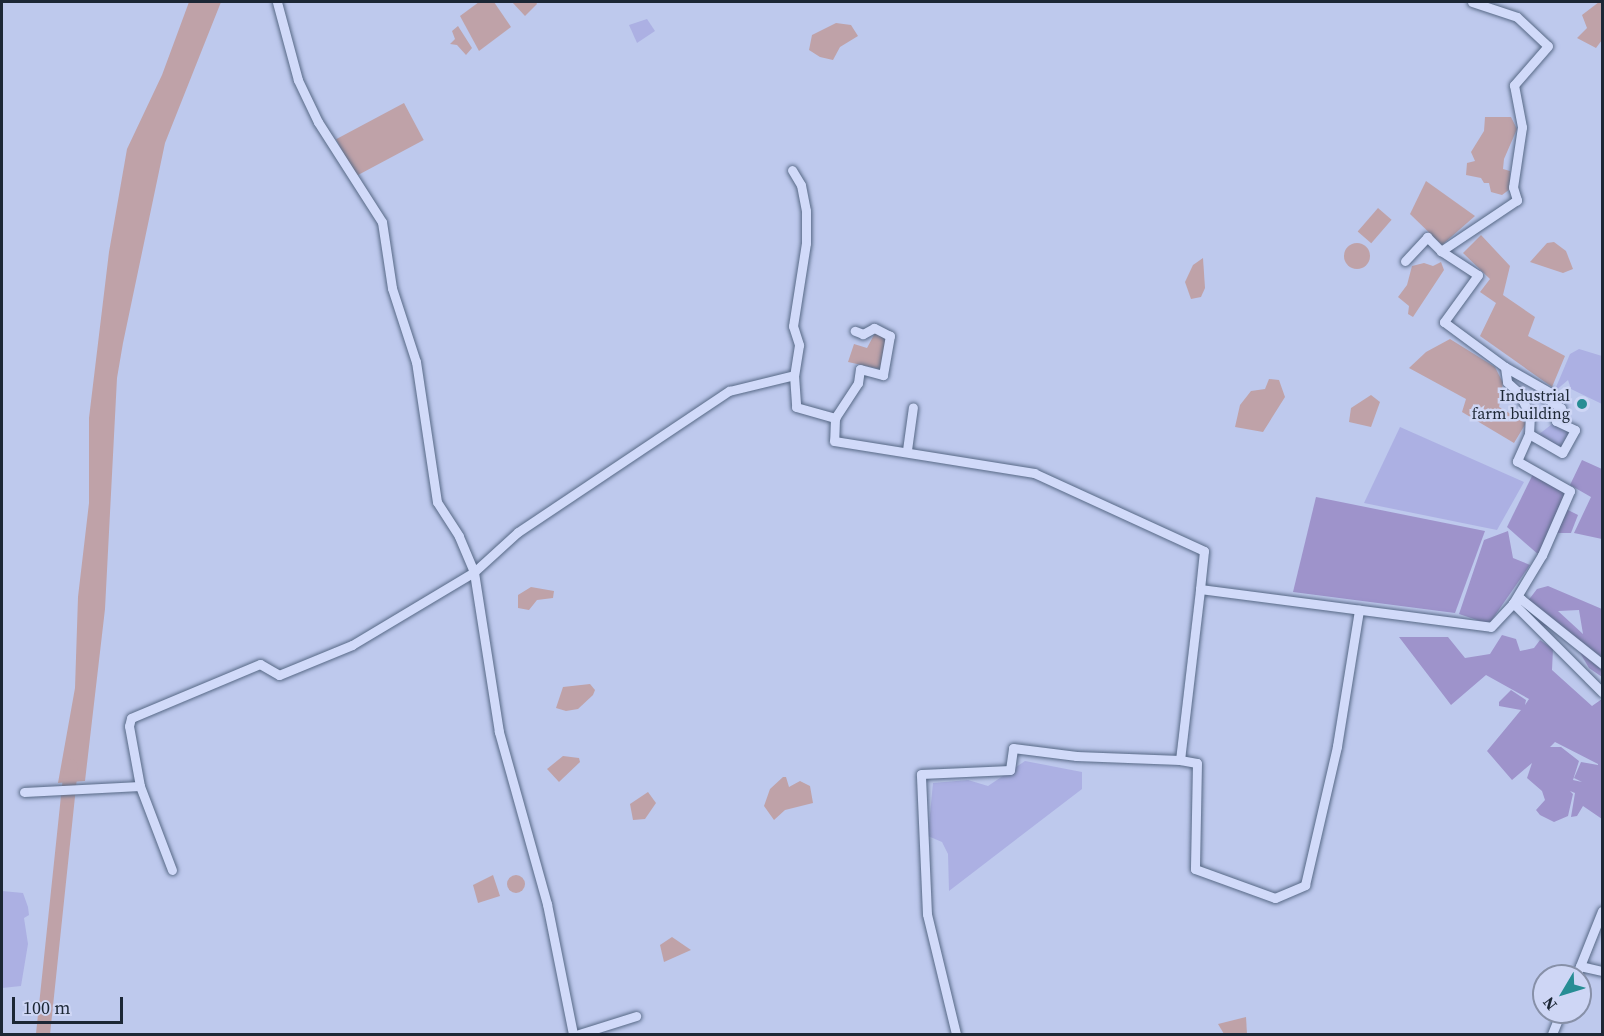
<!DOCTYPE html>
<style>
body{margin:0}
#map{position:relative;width:1604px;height:1036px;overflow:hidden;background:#bec9ed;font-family:"Source Serif 4",serif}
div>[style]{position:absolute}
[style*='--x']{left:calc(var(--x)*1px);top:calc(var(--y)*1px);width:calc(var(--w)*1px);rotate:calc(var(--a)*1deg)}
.farmland>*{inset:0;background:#acb0e3}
.green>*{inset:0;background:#9e93cb}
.water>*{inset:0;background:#bfa2a8;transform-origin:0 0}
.round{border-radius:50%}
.river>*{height:14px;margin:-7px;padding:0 7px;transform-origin:7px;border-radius:7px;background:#bfa2a8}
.roads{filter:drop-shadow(0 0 2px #576986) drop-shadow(0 0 2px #576986)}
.minor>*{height:9px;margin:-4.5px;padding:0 4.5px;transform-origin:4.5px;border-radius:4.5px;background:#d1daf9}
.dots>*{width:16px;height:16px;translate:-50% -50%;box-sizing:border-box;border:3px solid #ced6f5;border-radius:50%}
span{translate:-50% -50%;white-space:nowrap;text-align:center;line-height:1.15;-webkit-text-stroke:5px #ced6f5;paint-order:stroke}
.poi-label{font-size:16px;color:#1c2735}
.right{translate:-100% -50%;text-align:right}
.frame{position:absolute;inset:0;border:3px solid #1c2735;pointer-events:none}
.north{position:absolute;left:1532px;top:964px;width:60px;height:60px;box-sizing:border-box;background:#ced6f5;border:2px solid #8790a8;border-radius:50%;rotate:232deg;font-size:16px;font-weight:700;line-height:24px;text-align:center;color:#1c2735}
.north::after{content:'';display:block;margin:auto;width:21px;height:27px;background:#278d94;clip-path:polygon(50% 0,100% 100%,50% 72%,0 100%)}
.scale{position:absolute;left:12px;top:997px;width:111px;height:27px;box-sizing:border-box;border:3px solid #1c2735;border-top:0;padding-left:8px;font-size:18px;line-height:21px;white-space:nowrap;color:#1c2735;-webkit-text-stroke:4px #ced6f5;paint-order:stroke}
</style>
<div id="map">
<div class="farmland">
<div style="clip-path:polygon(647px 19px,655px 31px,637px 43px,629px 25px)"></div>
<div style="clip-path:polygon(1579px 349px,1602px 356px,1602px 404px,1571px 389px,1568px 380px,1554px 392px,1570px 354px)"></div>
<div style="clip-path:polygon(1556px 421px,1571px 431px,1560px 448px,1538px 435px)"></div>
<div style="clip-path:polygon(1400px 427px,1524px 482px,1497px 530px,1364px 503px)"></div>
<div style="clip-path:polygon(1025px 761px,1082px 772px,1082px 789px,949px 891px,948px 854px,942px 842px,928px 836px,933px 783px,968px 780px,988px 786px)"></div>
<div style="clip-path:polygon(2px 891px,23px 893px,28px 907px,29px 915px,24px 918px,28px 944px,21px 986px,2px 988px)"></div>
</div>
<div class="green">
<div style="clip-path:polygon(1582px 460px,1602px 469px,1602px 539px,1574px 533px,1591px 497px,1570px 485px)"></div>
<div style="clip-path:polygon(1534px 472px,1567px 490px,1539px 555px,1507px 527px)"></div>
<div style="clip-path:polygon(1316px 497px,1485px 531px,1455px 613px,1293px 592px)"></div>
<div style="clip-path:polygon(1566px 509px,1578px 515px,1571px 533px,1555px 533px)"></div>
<div style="clip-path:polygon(1508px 531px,1513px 558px,1530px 565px,1489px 624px,1459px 614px,1484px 540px)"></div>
<div style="clip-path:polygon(evenodd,1548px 586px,1602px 609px,1602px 677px,1589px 668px,1579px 651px,1558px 630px,1538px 624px,1524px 606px,1537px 589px,1548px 586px,1579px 610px,1583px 634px,1558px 611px,1579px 610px)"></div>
<div style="clip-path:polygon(evenodd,1502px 635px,1516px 639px,1520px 651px,1534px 648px,1540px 640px,1553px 649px,1552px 670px,1592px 706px,1602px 699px,1602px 819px,1583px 806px,1577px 816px,1571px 817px,1575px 793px,1570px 791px,1573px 794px,1568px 816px,1554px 822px,1540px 815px,1536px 810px,1545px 800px,1542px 791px,1527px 778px,1532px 763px,1512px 780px,1487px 751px,1521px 710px,1499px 706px,1499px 702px,1511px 690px,1526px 700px,1525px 705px,1529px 699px,1486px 675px,1451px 705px,1399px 637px,1448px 637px,1465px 658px,1490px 654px,1502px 635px,1555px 742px,1598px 764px,1598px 765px,1581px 762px,1574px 778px,1582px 782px,1573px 780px,1579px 761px,1561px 747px,1550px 747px,1555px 742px)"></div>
</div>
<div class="water">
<div style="clip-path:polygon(189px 2px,221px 2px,165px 143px,123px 343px,117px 378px,105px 609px,85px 781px,58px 783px,75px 688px,78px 597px,89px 503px,89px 418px,109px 252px,127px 149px,162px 75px)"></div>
<div style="clip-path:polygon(479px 2px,494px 2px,511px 27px,479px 51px,460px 16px)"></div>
<div style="clip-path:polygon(512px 2px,536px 2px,537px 4px,525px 16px)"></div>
<div style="clip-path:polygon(1599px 2px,1602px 2px,1602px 40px,1596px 48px,1577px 38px,1587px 28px,1582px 15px)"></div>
<div style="clip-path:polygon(836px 23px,851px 25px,858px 36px,840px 47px,833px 60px,820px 57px,809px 50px,812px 35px)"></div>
<div style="clip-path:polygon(458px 26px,472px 48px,466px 55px,457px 45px,450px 44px,455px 39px,452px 31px)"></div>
<div style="left:404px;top:103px;width:42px;height:77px;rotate:62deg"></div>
<div style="clip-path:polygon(1485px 117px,1511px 117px,1517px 129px,1504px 159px,1503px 169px,1510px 171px,1510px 189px,1502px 195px,1491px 192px,1489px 183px,1484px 183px,1481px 178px,1466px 175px,1467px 163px,1475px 161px,1471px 152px,1484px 131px)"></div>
<div style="clip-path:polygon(1426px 181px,1475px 216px,1442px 245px,1410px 214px)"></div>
<div style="left:1378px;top:208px;width:18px;height:31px;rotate:41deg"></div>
<div style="clip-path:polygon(1481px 235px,1510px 266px,1503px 295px,1535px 317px,1528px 336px,1565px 356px,1552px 387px,1480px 336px,1496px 303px,1480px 292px,1490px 279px,1463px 253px)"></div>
<div style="clip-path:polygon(1554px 242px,1566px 251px,1573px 269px,1563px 273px,1530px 262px,1547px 243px)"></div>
<div class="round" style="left:1344px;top:243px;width:26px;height:26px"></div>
<div style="clip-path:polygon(1203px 258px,1205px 288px,1201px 297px,1191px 299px,1185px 282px,1193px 265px)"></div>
<div style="clip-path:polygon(1441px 262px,1444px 270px,1413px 317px,1408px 314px,1409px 306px,1398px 297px,1407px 285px,1412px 266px,1424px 263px,1433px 266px)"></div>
<div style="clip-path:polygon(875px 333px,887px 337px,880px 369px,848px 362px,854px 344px,867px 348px)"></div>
<div style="clip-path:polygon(1450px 339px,1495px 367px,1503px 383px,1499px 407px,1526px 423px,1514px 443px,1462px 412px,1466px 399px,1409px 368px,1426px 352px)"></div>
<div style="clip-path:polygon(1269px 379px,1279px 380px,1285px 397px,1263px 432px,1235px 427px,1240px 405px,1251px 391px,1265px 389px)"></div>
<div style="clip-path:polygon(1371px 395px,1380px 402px,1371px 427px,1349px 422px,1351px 408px)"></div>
<div style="clip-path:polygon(531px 587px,554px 591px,553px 598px,537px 600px,529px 610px,518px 608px,518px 595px)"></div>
<div style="clip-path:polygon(590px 684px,595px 690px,593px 695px,578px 709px,566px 711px,556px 708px,563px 687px)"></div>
<div style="clip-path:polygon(563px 756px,579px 758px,580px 762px,559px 782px,547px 769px)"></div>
<div style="clip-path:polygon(783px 777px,786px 777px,789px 787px,800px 781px,810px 786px,813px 803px,785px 810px,774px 820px,764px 806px,770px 789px)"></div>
<div style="clip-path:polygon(648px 792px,656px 803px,645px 819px,633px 820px,630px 804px)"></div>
<div style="clip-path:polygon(493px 875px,500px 896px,478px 903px,473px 885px)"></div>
<div class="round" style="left:507px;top:875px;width:18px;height:18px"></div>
<div style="clip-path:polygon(672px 937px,691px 950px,664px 962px,660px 945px)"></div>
<div style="clip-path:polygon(1246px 1017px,1247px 1034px,1224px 1034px,1218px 1024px)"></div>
</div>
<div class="river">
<div style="--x:43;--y:1034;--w:269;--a:-84"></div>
</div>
<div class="roads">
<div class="minor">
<div style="--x:1472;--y:2;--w:47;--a:18.4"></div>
<div style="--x:1517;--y:17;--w:42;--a:43.1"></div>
<div style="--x:1548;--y:46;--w:52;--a:131.1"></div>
<div style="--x:1514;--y:85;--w:43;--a:79.2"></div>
<div style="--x:1522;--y:127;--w:61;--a:98.5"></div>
<div style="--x:1513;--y:187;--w:14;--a:73"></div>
<div style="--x:1517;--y:200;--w:92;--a:146.1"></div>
<div style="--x:1441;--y:251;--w:44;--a:33"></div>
<div style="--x:1478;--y:275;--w:58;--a:125.9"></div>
<div style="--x:1444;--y:322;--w:76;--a:36.4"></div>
<div style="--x:1505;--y:367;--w:51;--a:29.6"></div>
<div style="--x:1549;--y:392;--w:7;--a:117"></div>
<div style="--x:1546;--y:398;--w:18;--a:34"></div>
<div style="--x:1561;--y:408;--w:14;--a:111"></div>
<div style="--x:1556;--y:421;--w:21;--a:25"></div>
<div style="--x:1575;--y:430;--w:26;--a:119"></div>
<div style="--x:1562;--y:453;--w:38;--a:-150"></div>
<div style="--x:1529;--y:434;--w:30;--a:114"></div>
<div style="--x:1517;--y:461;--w:61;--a:29.5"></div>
<div style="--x:1570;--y:491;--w:70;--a:113.6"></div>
<div style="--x:1542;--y:555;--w:56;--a:121.1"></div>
<div style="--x:792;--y:170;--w:17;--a:59"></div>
<div style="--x:801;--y:185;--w:26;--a:79"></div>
<div style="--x:806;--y:211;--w:32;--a:90"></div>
<div style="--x:806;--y:243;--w:84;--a:98.9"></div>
<div style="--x:793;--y:326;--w:20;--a:72"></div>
<div style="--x:799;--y:345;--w:30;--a:99"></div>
<div style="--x:1405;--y:261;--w:33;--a:-47"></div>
<div style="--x:1427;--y:237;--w:20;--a:45"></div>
<div style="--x:1505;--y:367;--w:15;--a:82"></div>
<div style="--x:1507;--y:382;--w:15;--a:42"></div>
<div style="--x:1518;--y:392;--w:26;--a:62"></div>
<div style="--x:1530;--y:415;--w:19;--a:93"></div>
<div style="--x:835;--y:418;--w:42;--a:-56.7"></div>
<div style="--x:858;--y:383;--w:14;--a:-82"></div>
<div style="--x:860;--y:369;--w:24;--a:15"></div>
<div style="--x:883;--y:375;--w:40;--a:-80"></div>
<div style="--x:890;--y:336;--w:18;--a:-153"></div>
<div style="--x:874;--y:328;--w:13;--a:151"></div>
<div style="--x:863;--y:334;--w:9;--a:-159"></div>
<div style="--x:907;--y:450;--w:43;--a:-82.1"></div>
<div style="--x:1513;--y:603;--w:9;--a:-27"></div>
<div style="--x:1521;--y:599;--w:104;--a:38.7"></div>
<div style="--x:1180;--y:760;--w:17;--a:10"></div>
<div style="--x:1197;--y:763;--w:106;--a:91.1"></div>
<div style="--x:1195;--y:869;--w:85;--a:19.9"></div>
<div style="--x:1275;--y:898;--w:33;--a:-23"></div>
<div style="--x:1305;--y:885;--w:143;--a:-77"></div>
<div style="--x:1337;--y:746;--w:138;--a:-80.8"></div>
<div style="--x:24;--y:792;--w:116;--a:-3"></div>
<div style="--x:172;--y:870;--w:90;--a:-110.9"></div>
<div style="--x:140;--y:786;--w:61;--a:-100.4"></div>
<div style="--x:129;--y:726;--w:8;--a:-76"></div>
<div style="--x:131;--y:718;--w:140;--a:-22.7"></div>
<div style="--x:260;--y:664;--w:22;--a:30"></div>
<div style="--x:279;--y:675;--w:79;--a:-22.3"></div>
<div style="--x:352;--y:645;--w:142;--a:-30.9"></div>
<div style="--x:474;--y:572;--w:39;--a:-113"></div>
<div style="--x:459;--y:536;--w:40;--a:-122.9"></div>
<div style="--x:437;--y:502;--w:142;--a:-98.5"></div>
<div style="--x:416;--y:362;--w:78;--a:-108"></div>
<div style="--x:392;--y:288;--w:67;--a:-98.6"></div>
<div style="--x:382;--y:222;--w:119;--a:-122.6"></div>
<div style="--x:318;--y:122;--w:47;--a:-115.5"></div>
<div style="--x:298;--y:80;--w:81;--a:-105.1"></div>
<div style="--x:1580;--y:966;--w:23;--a:13"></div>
<div style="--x:1576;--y:976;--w:70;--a:-68.2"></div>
<div style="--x:573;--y:1034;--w:133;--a:-101.3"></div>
<div style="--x:547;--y:904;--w:179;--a:-105.6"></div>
<div style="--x:499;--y:732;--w:162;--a:-98.9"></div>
<div style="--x:474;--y:572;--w:59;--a:-42.3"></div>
<div style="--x:518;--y:532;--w:254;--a:-33.8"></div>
<div style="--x:729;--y:391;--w:67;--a:-13.8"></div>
<div style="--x:794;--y:375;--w:32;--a:86"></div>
<div style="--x:796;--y:407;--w:41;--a:15.8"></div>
<div style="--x:835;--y:418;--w:23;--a:92"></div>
<div style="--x:834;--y:441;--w:203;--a:9.1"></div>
<div style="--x:1034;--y:473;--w:187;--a:24.6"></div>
<div style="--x:1204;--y:551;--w:38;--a:96"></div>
<div style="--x:1200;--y:589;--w:293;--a:7.4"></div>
<div style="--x:1491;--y:627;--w:33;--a:-47"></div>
<div style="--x:1513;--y:603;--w:126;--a:45"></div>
<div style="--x:579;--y:1034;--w:60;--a:-17.5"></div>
<div style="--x:956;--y:1034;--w:123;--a:-103.6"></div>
<div style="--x:927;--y:914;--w:140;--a:-92.5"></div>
<div style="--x:921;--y:774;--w:89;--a:-2.6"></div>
<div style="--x:1010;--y:770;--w:22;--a:-82"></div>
<div style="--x:1013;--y:748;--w:64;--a:7.2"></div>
<div style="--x:1076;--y:756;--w:104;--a:2.2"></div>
<div style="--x:1180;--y:760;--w:172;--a:-83.3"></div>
<div style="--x:1552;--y:1034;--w:24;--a:-68"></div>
</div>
</div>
<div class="dots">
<div style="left:1582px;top:404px;background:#278d94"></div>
</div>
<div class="poi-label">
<span class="right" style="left:1570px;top:404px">Industrial<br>farm building</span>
</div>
<div class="frame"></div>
<div class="north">N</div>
<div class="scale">100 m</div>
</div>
